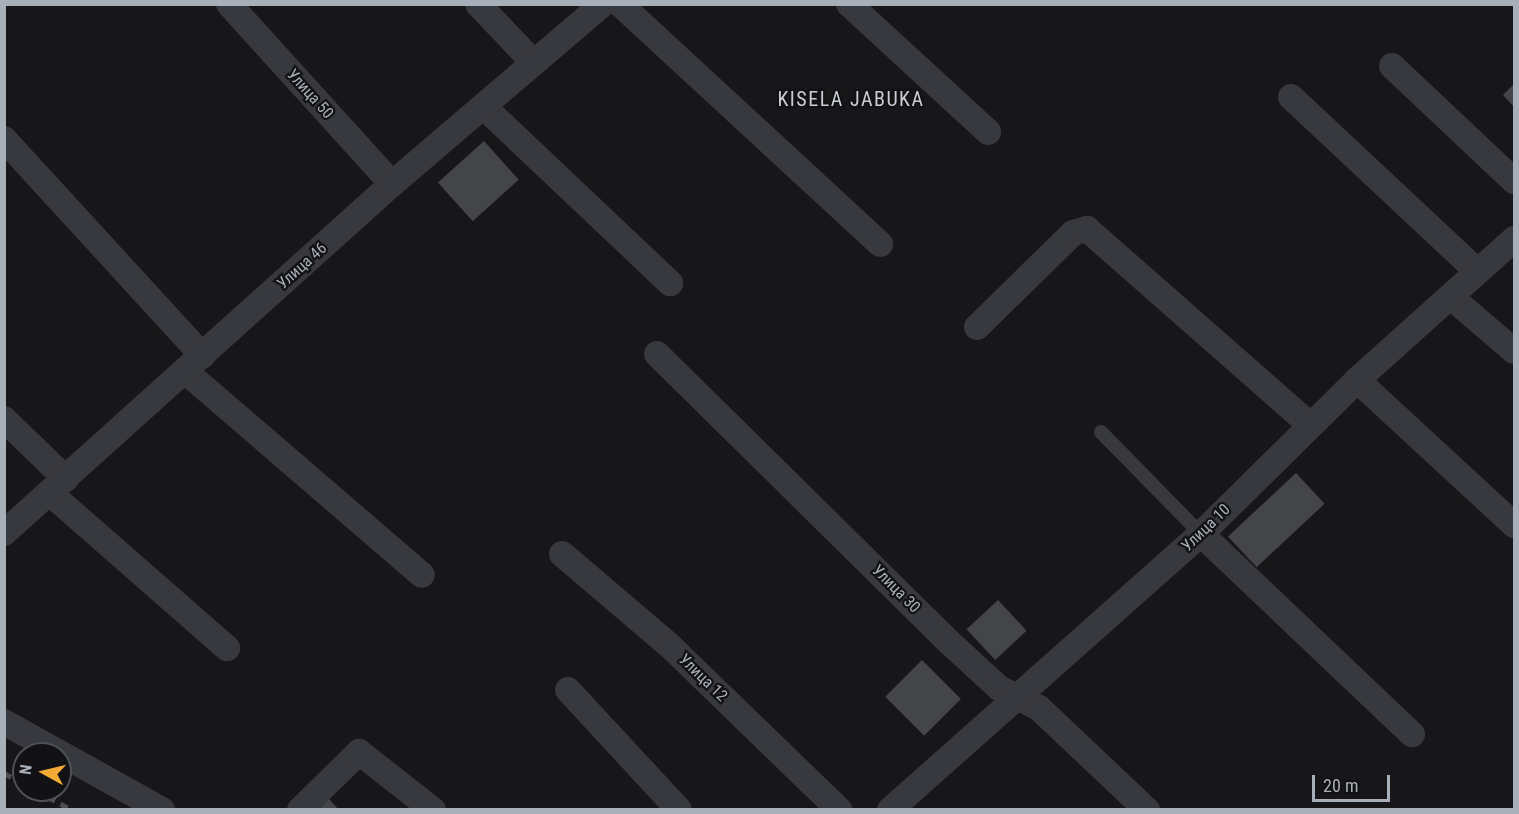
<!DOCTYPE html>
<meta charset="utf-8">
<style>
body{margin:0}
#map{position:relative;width:1519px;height:814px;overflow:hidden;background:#171719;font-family:"Roboto Condensed",sans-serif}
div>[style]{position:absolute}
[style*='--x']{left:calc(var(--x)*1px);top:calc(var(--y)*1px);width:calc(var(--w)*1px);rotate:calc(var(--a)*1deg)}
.building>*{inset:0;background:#434549;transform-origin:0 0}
.service>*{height:14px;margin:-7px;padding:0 7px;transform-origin:7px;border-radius:7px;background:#38393e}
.minor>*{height:26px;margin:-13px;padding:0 13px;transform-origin:13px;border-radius:13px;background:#38393e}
.rail>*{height:4.5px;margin-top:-2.25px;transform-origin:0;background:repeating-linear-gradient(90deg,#4b4d53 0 8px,transparent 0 14px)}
span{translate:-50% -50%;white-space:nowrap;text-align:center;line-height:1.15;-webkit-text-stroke:4.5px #121214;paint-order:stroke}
.street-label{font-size:16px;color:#a9afb9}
.quarter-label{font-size:20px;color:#cacdd5;letter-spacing:1.5px}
.frame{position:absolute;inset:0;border:6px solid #a9afb9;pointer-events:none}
.north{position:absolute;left:12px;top:742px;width:60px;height:60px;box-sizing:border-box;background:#121214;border:2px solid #4e5156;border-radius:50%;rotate:278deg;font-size:16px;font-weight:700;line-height:24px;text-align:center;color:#a9afb9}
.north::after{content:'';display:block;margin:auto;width:21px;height:27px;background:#f3aa35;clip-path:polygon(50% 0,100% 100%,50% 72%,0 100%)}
.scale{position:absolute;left:1312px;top:775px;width:78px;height:27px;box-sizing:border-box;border:3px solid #a9afb9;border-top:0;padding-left:8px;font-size:18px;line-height:21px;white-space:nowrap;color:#a9afb9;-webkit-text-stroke:4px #121214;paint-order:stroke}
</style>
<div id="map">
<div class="building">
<div style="clip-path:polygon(1514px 84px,1514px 107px,1503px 95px)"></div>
<div style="left:484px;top:141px;width:52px;height:62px;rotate:48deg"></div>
<div style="left:1296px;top:473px;width:42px;height:93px;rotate:47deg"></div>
<div style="left:998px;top:600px;width:42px;height:43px;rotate:47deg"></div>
<div style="left:922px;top:660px;width:55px;height:52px;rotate:45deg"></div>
<div style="clip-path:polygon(329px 799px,339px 810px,318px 810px)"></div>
</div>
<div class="service">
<div style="--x:1101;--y:432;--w:143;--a:45.6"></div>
</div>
<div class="minor">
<div style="--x:229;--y:4;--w:243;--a:47.8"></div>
<div style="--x:478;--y:4;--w:81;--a:46.5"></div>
<div style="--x:620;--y:4;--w:354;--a:42.7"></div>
<div style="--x:849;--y:4;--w:189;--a:42.6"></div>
<div style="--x:1392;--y:66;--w:168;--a:43.3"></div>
<div style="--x:1291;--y:97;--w:255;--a:43.1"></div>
<div style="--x:485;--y:108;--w:255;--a:43.4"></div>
<div style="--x:4;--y:139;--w:294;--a:47.5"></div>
<div style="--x:1451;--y:297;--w:83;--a:40.6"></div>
<div style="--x:977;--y:327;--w:134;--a:-44.4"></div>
<div style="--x:1073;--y:233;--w:15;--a:-16"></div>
<div style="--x:1087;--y:229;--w:297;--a:41.3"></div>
<div style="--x:657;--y:354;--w:410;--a:44.6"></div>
<div style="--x:949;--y:642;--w:68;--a:42.6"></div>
<div style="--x:999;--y:688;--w:45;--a:26.6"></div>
<div style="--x:1039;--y:708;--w:149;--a:43.4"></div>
<div style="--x:186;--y:372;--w:311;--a:40.7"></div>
<div style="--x:1357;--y:380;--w:214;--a:42.7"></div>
<div style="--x:4;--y:419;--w:86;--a:44.1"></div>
<div style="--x:51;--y:494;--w:234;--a:41.2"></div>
<div style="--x:4;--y:533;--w:522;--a:-41.97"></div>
<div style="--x:392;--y:184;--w:277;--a:-40.5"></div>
<div style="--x:1201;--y:534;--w:291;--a:43.5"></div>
<div style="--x:562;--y:554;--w:140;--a:40.4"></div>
<div style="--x:669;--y:645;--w:237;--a:44.1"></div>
<div style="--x:568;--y:690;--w:163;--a:47.2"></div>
<div style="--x:4;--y:722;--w:181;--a:29.1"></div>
<div style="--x:300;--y:810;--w:83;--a:-44.5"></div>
<div style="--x:359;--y:752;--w:94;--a:38.1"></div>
<div style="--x:890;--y:810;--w:416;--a:-41.6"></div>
<div style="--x:1201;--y:534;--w:219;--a:-44.6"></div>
<div style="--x:1357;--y:380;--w:211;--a:-41.9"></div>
</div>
<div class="rail">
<div style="--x:4;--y:773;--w:23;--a:29"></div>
<div style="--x:36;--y:790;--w:41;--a:29.1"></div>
</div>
<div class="street-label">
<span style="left:310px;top:94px;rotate:48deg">Улица 50</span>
<span style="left:302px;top:266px;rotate:-42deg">Улица 46</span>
<span style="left:1206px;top:528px;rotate:-44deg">Улица 10</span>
<span style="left:896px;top:589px;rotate:45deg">Улица 30</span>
<span style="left:703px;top:678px;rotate:44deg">Улица 12</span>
</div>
<div class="quarter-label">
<span style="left:851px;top:99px">KISELA JABUKA</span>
</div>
<div class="frame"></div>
<div class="north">N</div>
<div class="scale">20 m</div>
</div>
